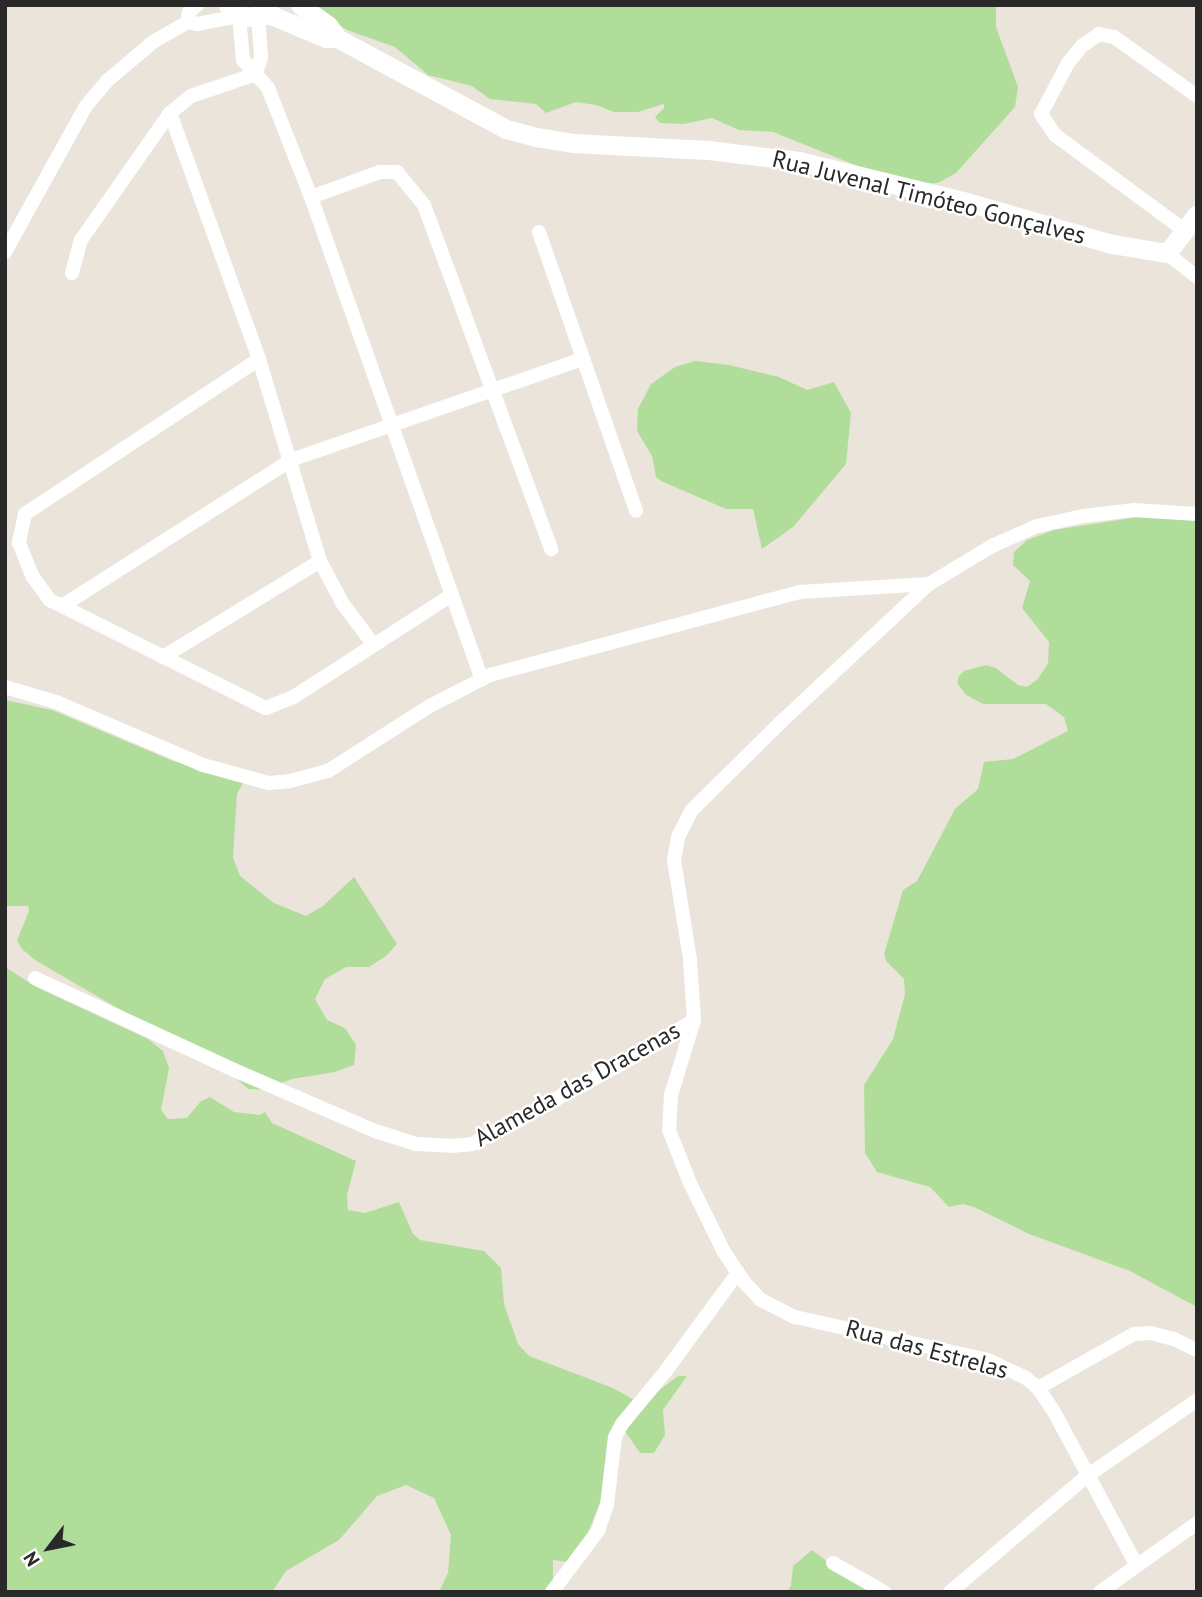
<!DOCTYPE html>
<meta charset="utf-8">
<style>
body{margin:0}
#map{position:relative;width:1202px;height:1597px;overflow:hidden;background:#eae4db;font-family:"PT Sans",sans-serif}
div>[style]{position:absolute}
[style*='--x']{left:calc(var(--x)*1px);top:calc(var(--y)*1px);width:calc(var(--w)*1px);rotate:calc(var(--a)*1deg)}
.green>*{inset:0;background:#b0de9a}
.street>*{height:14px;margin:-7px;padding:0 7px;transform-origin:7px;border-radius:7px;background:#fff}
.secondary>*{height:19px;margin:-9.5px;padding:0 9.5px;transform-origin:9.5px;border-radius:9.5px;background:#fff}
span{translate:-50% -50%;white-space:nowrap;text-align:center;line-height:1.15;-webkit-text-stroke:5px #fff;paint-order:stroke}
.street-label{font-size:24px;color:#292929}
.frame{position:absolute;inset:0;border:7px solid #292929;pointer-events:none}
.north{position:absolute;left:14px;top:1513px;width:70px;height:70px;-webkit-text-stroke:5px #fff;paint-order:stroke;rotate:238deg;font-size:19px;font-weight:700;line-height:28px;text-align:center;color:#292929}
.north::after{content:'';display:block;margin:auto;width:24px;height:32px;background:#292929;clip-path:polygon(50% 0,100% 100%,50% 72%,0 100%)}
</style>
<div id="map">
<div class="green">
<div style="clip-path:polygon(310px 5px,996px 5px,996px 27px,1018px 87px,1015px 107px,956px 173px,938px 183px,917px 184px,880px 175px,773px 132px,739px 130px,712px 118px,684px 124px,660px 123px,655px 117px,664px 108px,664px 104px,638px 112px,614px 112px,596px 105px,576px 102px,546px 113px,536px 104px,490px 99px,472px 86px,428px 75px,395px 47px,347px 30px)"></div>
<div style="clip-path:polygon(695px 361px,729px 365px,779px 377px,807px 390px,834px 382px,851px 413px,846px 464px,793px 527px,762px 549px,753px 509px,726px 509px,661px 481px,656px 477px,652px 456px,637px 431px,638px 409px,651px 384px,675px 367px)"></div>
<div style="clip-path:polygon(1151px 515px,1197px 520px,1197px 1307px,1130px 1271px,1029px 1234px,974px 1207px,963px 1204px,949px 1207px,930px 1187px,877px 1172px,865px 1153px,864px 1085px,893px 1039px,905px 994px,904px 979px,886px 961px,884px 954px,903px 890px,917px 881px,955px 809px,978px 789px,984px 762px,1013px 759px,1068px 731px,1064px 717px,1046px 704px,983px 704px,966px 695px,957px 683px,959px 676px,964px 671px,986px 665px,996px 668px,1018px 685px,1027px 687px,1038px 679px,1048px 663px,1049px 642px,1022px 608px,1030px 581px,1013px 565px,1014px 552px,1027px 540px,1054px 530px)"></div>
<div style="clip-path:polygon(5px 700px,52px 710px,173px 761px,244px 781px,237px 794px,233px 857px,240px 876px,274px 903px,306px 916px,323px 906px,354px 877px,397px 944px,386px 956px,369px 967px,346px 967px,325px 979px,315px 999px,327px 1020px,345px 1028px,356px 1045px,354px 1065px,335px 1072px,292px 1079px,273px 1086px,271px 1090px,248px 1089px,234px 1076px,35px 960px,22px 949px,17px 940px,29px 911px,28px 906px,5px 906px)"></div>
<div style="clip-path:polygon(5px 967px,36px 987px,148px 1039px,163px 1051px,169px 1068px,161px 1110px,168px 1119px,187px 1118px,201px 1101px,210px 1097px,234px 1112px,260px 1115px,265px 1112px,272px 1123px,356px 1161px,347px 1195px,348px 1210px,365px 1213px,399px 1202px,413px 1234px,420px 1240px,484px 1251px,501px 1268px,504px 1304px,518px 1344px,529px 1356px,613px 1388px,638px 1402px,649px 1398px,678px 1376px,687px 1376px,663px 1410px,665px 1435px,654px 1453px,640px 1453px,624px 1430px,612px 1472px,576px 1563px,553px 1560px,553px 1592px,439px 1592px,448px 1573px,451px 1535px,434px 1498px,406px 1485px,377px 1496px,339px 1540px,286px 1571px,272px 1592px,5px 1592px)"></div>
<div style="clip-path:polygon(812px 1550px,846px 1576px,870px 1592px,786px 1592px,791px 1586px,793px 1566px)"></div>
</div>
<div class="street">
<div style="--x:187;--y:22;--w:10;--a:-79"></div>
<div style="--x:189;--y:12;--w:11;--a:-41"></div>
<div style="--x:256;--y:74;--w:18;--a:-74"></div>
<div style="--x:261;--y:57;--w:42;--a:-94.1"></div>
<div style="--x:170;--y:113;--w:262;--a:70.1"></div>
<div style="--x:259;--y:359;--w:211;--a:73.2"></div>
<div style="--x:320;--y:561;--w:49;--a:61.9"></div>
<div style="--x:343;--y:604;--w:50;--a:53.1"></div>
<div style="--x:311;--y:197;--w:73;--a:-19.9"></div>
<div style="--x:380;--y:172;--w:17;--a:0"></div>
<div style="--x:397;--y:172;--w:43;--a:50.7"></div>
<div style="--x:424;--y:205;--w:367;--a:69.7"></div>
<div style="--x:1184;--y:230;--w:160;--a:-143.6"></div>
<div style="--x:1055;--y:135;--w:25;--a:-124"></div>
<div style="--x:1041;--y:114;--w:58;--a:-62.1"></div>
<div style="--x:1068;--y:63;--w:22;--a:-51"></div>
<div style="--x:1082;--y:46;--w:21;--a:-35"></div>
<div style="--x:1099;--y:34;--w:15;--a:11"></div>
<div style="--x:1114;--y:37;--w:102;--a:35.4"></div>
<div style="--x:539;--y:232;--w:295;--a:70.8"></div>
<div style="--x:5;--y:252;--w:167;--a:-61"></div>
<div style="--x:86;--y:106;--w:33;--a:-50"></div>
<div style="--x:107;--y:81;--w:60;--a:-40.3"></div>
<div style="--x:153;--y:42;--w:39;--a:-30"></div>
<div style="--x:187;--y:22;--w:10;--a:11"></div>
<div style="--x:197;--y:24;--w:43;--a:-10.8"></div>
<div style="--x:239;--y:16;--w:44;--a:84.8"></div>
<div style="--x:243;--y:60;--w:38;--a:48"></div>
<div style="--x:268;--y:88;--w:117;--a:68.5"></div>
<div style="--x:311;--y:197;--w:512;--a:70.5"></div>
<div style="--x:1167;--y:253;--w:38;--a:39"></div>
<div style="--x:72;--y:273;--w:34;--a:-75"></div>
<div style="--x:81;--y:240;--w:155;--a:-55"></div>
<div style="--x:170;--y:113;--w:27;--a:-39"></div>
<div style="--x:191;--y:96;--w:69;--a:-18.7"></div>
<div style="--x:259;--y:359;--w:281;--a:146.5"></div>
<div style="--x:25;--y:514;--w:30;--a:102"></div>
<div style="--x:19;--y:543;--w:37;--a:68"></div>
<div style="--x:33;--y:577;--w:29;--a:54"></div>
<div style="--x:50;--y:600;--w:241;--a:26.6"></div>
<div style="--x:266;--y:708;--w:31;--a:-22"></div>
<div style="--x:295;--y:696;--w:187;--a:-32.8"></div>
<div style="--x:62;--y:606;--w:272;--a:-32.5"></div>
<div style="--x:291;--y:460;--w:309;--a:-19.1"></div>
<div style="--x:163;--y:657;--w:184;--a:-31.4"></div>
<div style="--x:5;--y:687;--w:53;--a:16.4"></div>
<div style="--x:56;--y:702;--w:160;--a:23.2"></div>
<div style="--x:203;--y:765;--w:68;--a:15.3"></div>
<div style="--x:269;--y:783;--w:21;--a:-5"></div>
<div style="--x:290;--y:781;--w:39;--a:-15"></div>
<div style="--x:328;--y:771;--w:119;--a:-32.6"></div>
<div style="--x:428;--y:707;--w:70;--a:-27.3"></div>
<div style="--x:490;--y:675;--w:320;--a:-15"></div>
<div style="--x:799;--y:592;--w:130;--a:-3.5"></div>
<div style="--x:929;--y:584;--w:74;--a:-31.1"></div>
<div style="--x:992;--y:546;--w:49;--a:-24"></div>
<div style="--x:1037;--y:526;--w:47;--a:-12.3"></div>
<div style="--x:1083;--y:516;--w:50;--a:-6.8"></div>
<div style="--x:1133;--y:510;--w:64;--a:3.6"></div>
<div style="--x:35;--y:978;--w:219;--a:24.8"></div>
<div style="--x:234;--y:1070;--w:154;--a:23.4"></div>
<div style="--x:375;--y:1131;--w:43;--a:17.6"></div>
<div style="--x:416;--y:1144;--w:35;--a:3"></div>
<div style="--x:451;--y:1146;--w:21;--a:-5"></div>
<div style="--x:472;--y:1144;--w:174;--a:-28.2"></div>
<div style="--x:625;--y:1062;--w:81;--a:-31.3"></div>
<div style="--x:694;--y:1020;--w:61;--a:-93.8"></div>
<div style="--x:690;--y:959;--w:100;--a:-99.2"></div>
<div style="--x:674;--y:860;--w:23;--a:-80"></div>
<div style="--x:678;--y:837;--w:30;--a:-63"></div>
<div style="--x:692;--y:810;--w:127;--a:-44.7"></div>
<div style="--x:782;--y:721;--w:201;--a:-43"></div>
<div style="--x:694;--y:1020;--w:78;--a:107"></div>
<div style="--x:671;--y:1095;--w:35;--a:93"></div>
<div style="--x:669;--y:1130;--w:57;--a:68.4"></div>
<div style="--x:690;--y:1183;--w:77;--a:63.8"></div>
<div style="--x:724;--y:1252;--w:37;--a:56"></div>
<div style="--x:745;--y:1283;--w:23;--a:47"></div>
<div style="--x:761;--y:1300;--w:38;--a:27"></div>
<div style="--x:795;--y:1317;--w:198;--a:12.6"></div>
<div style="--x:988;--y:1360;--w:42;--a:25.3"></div>
<div style="--x:1026;--y:1378;--w:16;--a:40"></div>
<div style="--x:1038;--y:1388;--w:27;--a:56"></div>
<div style="--x:1053;--y:1410;--w:175;--a:61.7"></div>
<div style="--x:1038;--y:1388;--w:110;--a:-29.4"></div>
<div style="--x:1134;--y:1334;--w:17;--a:-3"></div>
<div style="--x:1151;--y:1333;--w:24;--a:15"></div>
<div style="--x:1174;--y:1339;--w:25;--a:26"></div>
<div style="--x:833;--y:1563;--w:59;--a:29.6"></div>
<div style="--x:552;--y:1592;--w:76;--a:-53"></div>
<div style="--x:598;--y:1531;--w:28;--a:-71"></div>
<div style="--x:607;--y:1505;--w:68;--a:-83.3"></div>
<div style="--x:615;--y:1437;--w:15;--a:-62"></div>
<div style="--x:622;--y:1424;--w:67;--a:-50.4"></div>
<div style="--x:665;--y:1372;--w:122;--a:-53.7"></div>
<div style="--x:950;--y:1592;--w:180;--a:-40.3"></div>
<div style="--x:1087;--y:1476;--w:134;--a:-34.6"></div>
<div style="--x:1100;--y:1592;--w:119;--a:-35.4"></div>
</div>
<div class="secondary">
<div style="--x:228;--y:5;--w:9;--a:49"></div>
<div style="--x:234;--y:12;--w:13;--a:23"></div>
<div style="--x:246;--y:17;--w:12;--a:-9"></div>
<div style="--x:258;--y:15;--w:13;--a:-45"></div>
<div style="--x:300;--y:5;--w:34;--a:36"></div>
<div style="--x:328;--y:25;--w:16;--a:55"></div>
<div style="--x:337;--y:38;--w:192;--a:28.3"></div>
<div style="--x:506;--y:129;--w:31;--a:15"></div>
<div style="--x:536;--y:137;--w:37;--a:9"></div>
<div style="--x:573;--y:143;--w:135;--a:3"></div>
<div style="--x:708;--y:150;--w:92;--a:6.9"></div>
<div style="--x:799;--y:161;--w:173;--a:13.7"></div>
<div style="--x:967;--y:202;--w:151;--a:16.2"></div>
<div style="--x:1112;--y:244;--w:56;--a:9.3"></div>
<div style="--x:1167;--y:253;--w:49;--a:-52.4"></div>
<div style="--x:258;--y:15;--w:13;--a:0"></div>
<div style="--x:271;--y:15;--w:60;--a:22.7"></div>
<div style="--x:326;--y:38;--w:11;--a:0"></div>
</div>
<div class="street-label">
<span style="left:929px;top:197px;rotate:14deg">Rua Juvenal Timóteo Gonçalves</span>
<span style="left:577px;top:1084px;rotate:-29deg">Alameda das Dracenas</span>
<span style="left:927px;top:1349px;rotate:15deg">Rua das Estrelas</span>
</div>
<div class="frame"></div>
<div class="north">N</div>
</div>
